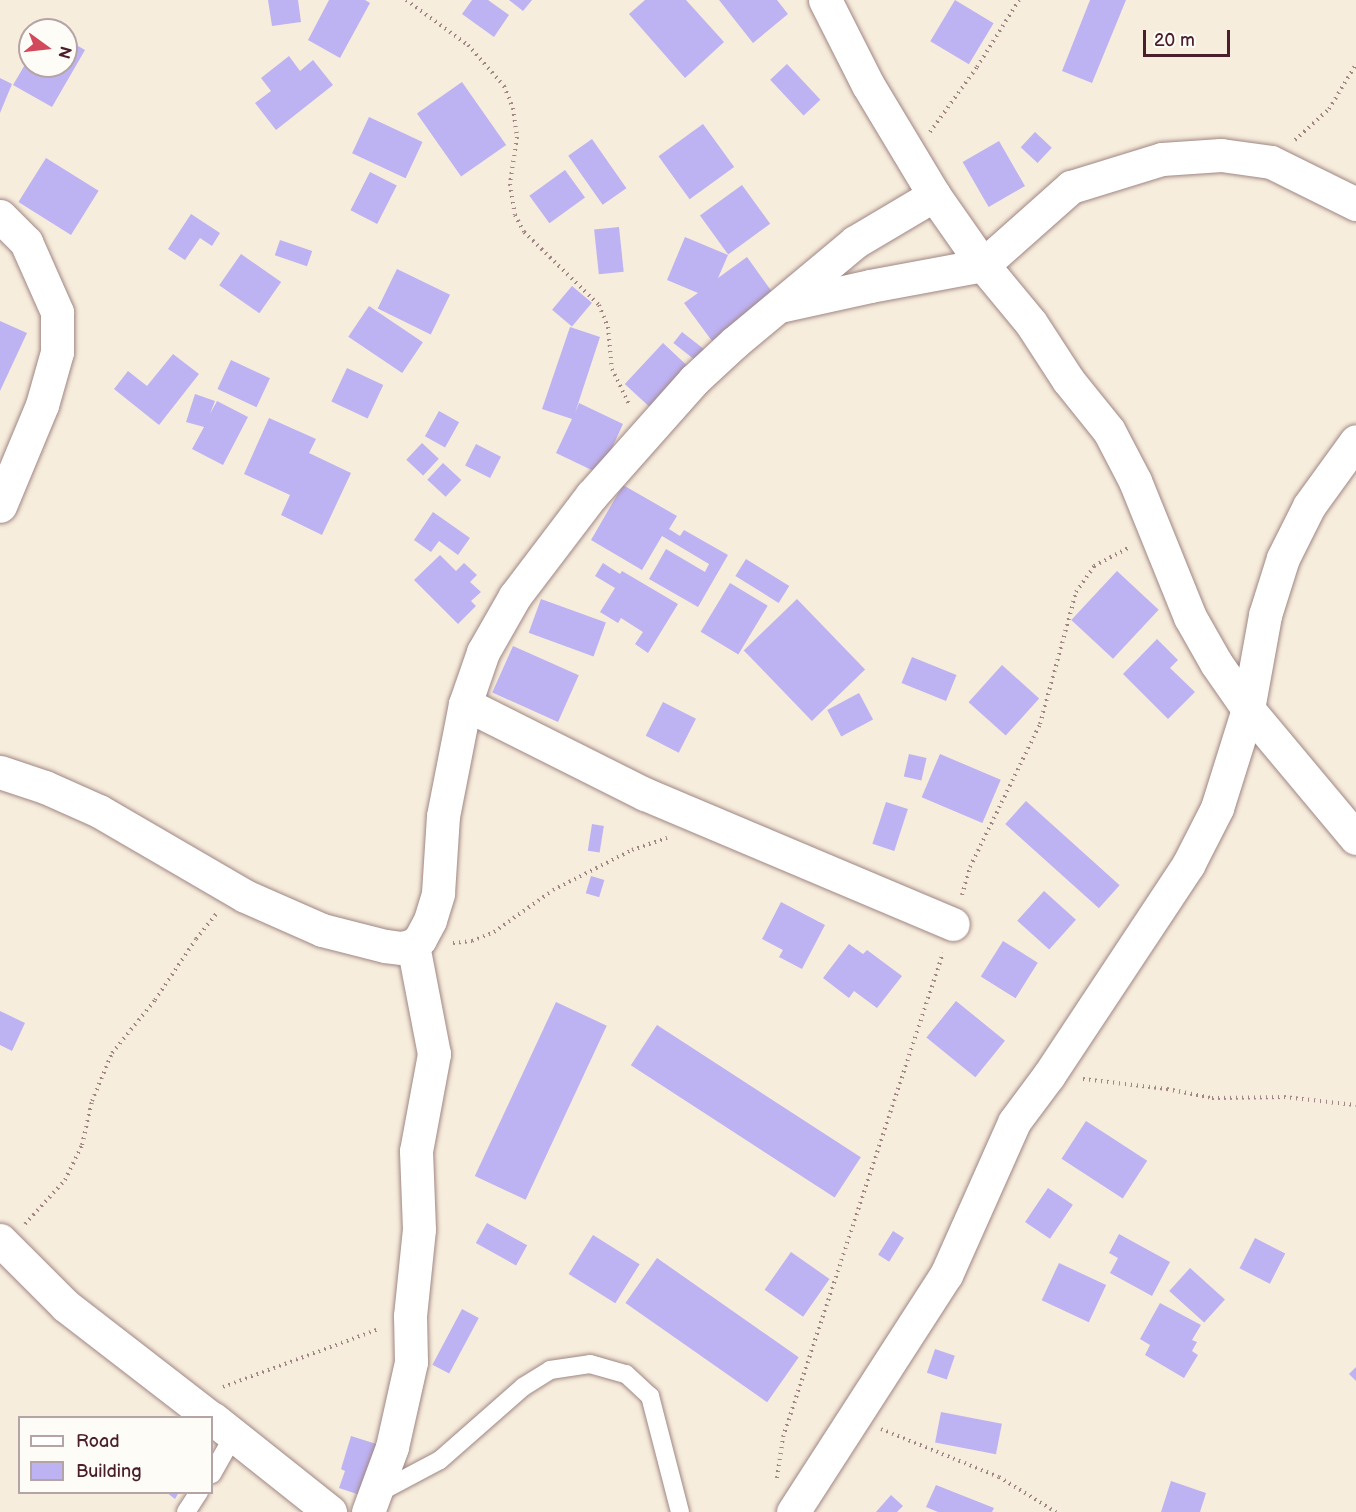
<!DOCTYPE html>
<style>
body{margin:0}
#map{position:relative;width:1356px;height:1512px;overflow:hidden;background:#f7eddc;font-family:"Balsamiq Sans",sans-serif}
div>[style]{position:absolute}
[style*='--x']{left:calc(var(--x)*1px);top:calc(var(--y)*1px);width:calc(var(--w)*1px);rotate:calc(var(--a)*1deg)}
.building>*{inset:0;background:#bdb2f2;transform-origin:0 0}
.path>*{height:4px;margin-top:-2px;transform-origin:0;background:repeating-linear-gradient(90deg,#a08684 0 1.5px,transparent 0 6px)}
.roads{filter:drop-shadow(0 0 2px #a08684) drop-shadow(0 0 2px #a08684)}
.lane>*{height:18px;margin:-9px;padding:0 9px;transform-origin:9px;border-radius:9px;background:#fff}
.street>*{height:33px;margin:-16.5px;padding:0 16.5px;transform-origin:16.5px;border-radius:16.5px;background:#fff}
span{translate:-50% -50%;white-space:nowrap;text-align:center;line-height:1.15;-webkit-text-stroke:4.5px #fdfcf7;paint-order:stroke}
.legend{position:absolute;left:18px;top:1416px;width:195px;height:78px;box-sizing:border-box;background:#fdfcf7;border:2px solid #b5a4a5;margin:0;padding:8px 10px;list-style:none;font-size:18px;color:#4a1f2b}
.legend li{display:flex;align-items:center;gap:12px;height:30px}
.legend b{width:30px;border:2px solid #b5a4a5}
.north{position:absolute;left:18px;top:18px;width:60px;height:60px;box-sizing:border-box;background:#fdfcf7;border:2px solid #b5a4a5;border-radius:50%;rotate:105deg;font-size:16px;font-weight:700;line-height:24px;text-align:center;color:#4a1f2b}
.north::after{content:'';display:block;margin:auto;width:21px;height:27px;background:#d1495b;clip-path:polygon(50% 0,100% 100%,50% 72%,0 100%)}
.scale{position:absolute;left:1143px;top:30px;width:87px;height:27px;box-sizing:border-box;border:3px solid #4a1f2b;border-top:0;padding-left:8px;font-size:18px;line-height:21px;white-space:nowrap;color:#4a1f2b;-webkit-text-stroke:4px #fdfcf7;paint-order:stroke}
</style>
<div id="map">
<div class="building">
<div style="clip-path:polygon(268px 0,298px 0,301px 22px,272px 26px)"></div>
<div style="clip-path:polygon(329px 0,365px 0,370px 3px,340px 58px,308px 40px)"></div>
<div style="clip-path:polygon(472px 0,488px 0,509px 15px,494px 37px,462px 14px)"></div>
<div style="clip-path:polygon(509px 0,532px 0,523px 11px)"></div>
<div style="clip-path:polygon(645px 0,686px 0,724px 42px,685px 78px,629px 14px)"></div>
<div style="clip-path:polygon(719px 0,777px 0,788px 14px,753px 43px)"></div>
<div style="left:955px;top:0;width:45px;height:48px;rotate:31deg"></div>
<div style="clip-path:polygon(1090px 0,1126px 0,1092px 83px,1062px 71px)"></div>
<div style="clip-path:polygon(66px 39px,85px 50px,52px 107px,13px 85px,30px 56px,30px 66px,66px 66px)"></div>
<div style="clip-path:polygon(289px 56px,300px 71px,313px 60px,333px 85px,276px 130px,255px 103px,271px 91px,261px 78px)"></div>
<div style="left:787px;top:64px;width:49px;height:23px;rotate:47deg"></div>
<div style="clip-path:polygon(0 78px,12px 84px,0 113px)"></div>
<div style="left:462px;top:82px;width:77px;height:55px;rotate:55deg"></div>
<div style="left:369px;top:117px;width:59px;height:40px;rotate:25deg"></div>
<div style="left:703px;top:124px;width:53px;height:55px;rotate:54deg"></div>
<div style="left:1035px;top:132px;width:23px;height:21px;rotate:43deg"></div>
<div style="left:592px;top:139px;width:60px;height:29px;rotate:55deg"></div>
<div style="left:999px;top:141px;width:52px;height:42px;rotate:60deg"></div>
<div style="left:46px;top:158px;width:62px;height:52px;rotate:32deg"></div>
<div style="left:565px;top:170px;width:34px;height:44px;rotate:54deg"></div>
<div style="left:370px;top:172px;width:30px;height:43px;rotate:27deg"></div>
<div style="left:742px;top:185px;width:48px;height:52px;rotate:54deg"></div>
<div style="clip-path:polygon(191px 214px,220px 233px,212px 246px,200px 238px,185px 260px,168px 249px)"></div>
<div style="left:619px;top:227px;width:45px;height:25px;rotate:84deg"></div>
<div style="clip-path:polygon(685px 237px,728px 255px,718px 278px,747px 257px,775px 296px,712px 341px,684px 303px,698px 293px,667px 280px)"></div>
<div style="left:280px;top:240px;width:34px;height:16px;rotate:19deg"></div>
<div style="left:241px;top:254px;width:49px;height:38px;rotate:35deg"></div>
<div style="left:397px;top:269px;width:59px;height:44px;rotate:26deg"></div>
<div style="left:572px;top:286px;width:26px;height:31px;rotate:40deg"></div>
<div style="left:369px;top:306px;width:65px;height:37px;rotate:34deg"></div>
<div style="clip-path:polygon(0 321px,27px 333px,0 391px)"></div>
<div style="clip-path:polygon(570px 327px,600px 337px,575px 413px,579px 403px,623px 424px,600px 474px,556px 453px,572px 419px,542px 409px)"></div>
<div style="left:682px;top:332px;width:29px;height:14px;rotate:38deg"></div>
<div style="left:663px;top:343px;width:38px;height:56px;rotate:43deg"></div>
<div style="clip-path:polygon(173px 354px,199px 374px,159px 425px,114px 389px,128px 371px,147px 386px)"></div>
<div style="left:231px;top:360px;width:43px;height:32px;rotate:25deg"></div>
<div style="left:347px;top:368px;width:40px;height:37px;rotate:25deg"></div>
<div style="clip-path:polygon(195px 394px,215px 401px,210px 414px,217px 401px,248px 417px,223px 465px,192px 449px,204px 427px,186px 422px)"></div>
<div style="left:439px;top:411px;width:23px;height:29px;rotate:29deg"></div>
<div style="clip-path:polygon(269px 418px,316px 439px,309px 453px,351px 473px,322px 535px,281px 515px,290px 495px,244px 474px)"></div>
<div style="left:422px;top:443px;width:23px;height:23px;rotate:43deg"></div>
<div style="left:476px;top:444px;width:28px;height:24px;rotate:27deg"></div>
<div style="left:443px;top:463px;width:25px;height:23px;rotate:43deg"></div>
<div style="clip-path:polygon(623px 485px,677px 516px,669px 529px,680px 536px,684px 530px,728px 555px,698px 607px,649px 579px,666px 549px,705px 572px,709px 564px,662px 536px,642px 570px,591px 540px)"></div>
<div style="clip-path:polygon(433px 512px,470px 538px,458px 555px,439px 541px,431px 552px,414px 540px)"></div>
<div style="clip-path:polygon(440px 555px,456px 571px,464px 563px,477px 575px,470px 582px,481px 592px,471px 601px,476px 606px,458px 624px,414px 580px)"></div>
<div style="left:746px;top:559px;width:51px;height:20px;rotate:32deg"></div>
<div style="clip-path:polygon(603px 563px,620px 574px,622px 571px,678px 604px,648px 653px,635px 644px,643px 632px,621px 618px,618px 623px,600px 612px,615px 588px,595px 576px)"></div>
<div style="left:1117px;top:571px;width:57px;height:67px;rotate:43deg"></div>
<div style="left:730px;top:583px;width:44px;height:57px;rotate:31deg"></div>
<div style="left:541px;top:599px;width:69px;height:36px;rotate:20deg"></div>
<div style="left:797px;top:599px;width:98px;height:74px;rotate:46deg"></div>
<div style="clip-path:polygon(1157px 639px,1178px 660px,1170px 668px,1195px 692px,1168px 719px,1123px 674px)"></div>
<div style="left:513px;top:646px;width:72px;height:51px;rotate:24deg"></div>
<div style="left:912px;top:657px;width:48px;height:28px;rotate:22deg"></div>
<div style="left:1002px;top:665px;width:50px;height:50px;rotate:42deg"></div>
<div style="left:859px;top:693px;width:30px;height:36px;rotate:62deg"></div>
<div style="left:663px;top:702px;width:37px;height:38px;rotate:27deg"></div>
<div style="left:909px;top:754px;width:18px;height:23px;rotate:13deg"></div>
<div style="left:940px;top:754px;width:66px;height:47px;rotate:23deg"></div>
<div style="left:1026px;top:801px;width:126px;height:31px;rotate:42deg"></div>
<div style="left:886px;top:802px;width:23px;height:44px;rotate:18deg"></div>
<div style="left:592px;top:824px;width:12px;height:27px;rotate:9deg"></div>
<div style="left:591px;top:876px;width:14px;height:18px;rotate:17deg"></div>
<div style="left:1044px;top:891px;width:43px;height:40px;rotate:42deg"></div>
<div style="clip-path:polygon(781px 902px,825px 925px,802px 969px,779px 957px,783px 950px,762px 939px)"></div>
<div style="left:1003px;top:941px;width:41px;height:42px;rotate:32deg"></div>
<div style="clip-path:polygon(849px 944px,863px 954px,867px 950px,902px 976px,877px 1008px,854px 991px,849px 998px,823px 978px)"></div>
<div style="left:956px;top:1001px;width:63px;height:47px;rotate:39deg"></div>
<div style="left:556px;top:1002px;width:56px;height:192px;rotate:25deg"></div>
<div style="clip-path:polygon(0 1011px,25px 1023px,12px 1051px,0 1045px)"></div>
<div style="left:657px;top:1025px;width:243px;height:48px;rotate:33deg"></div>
<div style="left:1086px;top:1121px;width:73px;height:45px;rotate:33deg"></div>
<div style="left:1048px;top:1188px;width:30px;height:41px;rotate:34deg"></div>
<div style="left:487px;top:1223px;width:46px;height:23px;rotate:29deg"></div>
<div style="left:893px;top:1231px;width:13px;height:28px;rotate:32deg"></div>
<div style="clip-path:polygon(1119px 1234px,1170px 1262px,1152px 1296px,1110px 1273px,1118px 1258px,1109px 1253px)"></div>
<div style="left:593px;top:1235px;width:55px;height:46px;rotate:32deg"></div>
<div style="left:1255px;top:1238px;width:34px;height:34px;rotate:27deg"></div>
<div style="left:791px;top:1252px;width:47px;height:46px;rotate:35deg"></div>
<div style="left:657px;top:1258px;width:173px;height:55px;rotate:35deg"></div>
<div style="left:1059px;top:1263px;width:52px;height:41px;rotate:25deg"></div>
<div style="left:1190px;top:1268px;width:47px;height:31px;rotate:42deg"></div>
<div style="clip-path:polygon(1160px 1303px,1201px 1325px,1192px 1340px,1197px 1342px,1192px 1351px,1198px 1355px,1184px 1378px,1145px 1355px,1150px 1345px,1140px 1339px)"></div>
<div style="left:462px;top:1309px;width:19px;height:63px;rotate:28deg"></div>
<div style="left:935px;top:1349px;width:21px;height:25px;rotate:19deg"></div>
<div style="clip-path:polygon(1356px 1367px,1356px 1381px,1349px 1374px)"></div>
<div style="left:941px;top:1412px;width:62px;height:31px;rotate:11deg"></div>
<div style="clip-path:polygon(351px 1436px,386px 1447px,369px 1498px,339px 1488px,345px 1471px,341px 1469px)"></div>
<div style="clip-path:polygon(1171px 1481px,1206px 1493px,1200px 1512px,1161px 1512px)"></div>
<div style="clip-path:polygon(936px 1485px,994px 1508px,992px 1512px,938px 1512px,926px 1507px)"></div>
<div style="clip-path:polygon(166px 1492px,179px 1492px,175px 1499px)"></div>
<div style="clip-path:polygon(891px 1495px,903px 1506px,897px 1512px,876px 1512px)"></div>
</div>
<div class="path">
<div style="--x:406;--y:0;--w:77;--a:36"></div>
<div style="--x:468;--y:45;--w:55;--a:48.7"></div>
<div style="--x:504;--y:86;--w:24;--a:68"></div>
<div style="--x:513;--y:108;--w:29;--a:82"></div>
<div style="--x:517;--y:137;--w:48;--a:98.5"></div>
<div style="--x:510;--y:184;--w:31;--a:81"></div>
<div style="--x:515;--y:215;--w:19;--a:62"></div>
<div style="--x:524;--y:232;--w:105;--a:44.2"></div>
<div style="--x:599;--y:305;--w:24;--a:68"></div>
<div style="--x:608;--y:327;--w:42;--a:84.6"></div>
<div style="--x:612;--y:369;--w:41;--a:64.1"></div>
<div style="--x:930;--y:132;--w:80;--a:-54.1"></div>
<div style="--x:977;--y:67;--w:79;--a:-57.9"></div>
<div style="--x:1295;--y:140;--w:46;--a:-42.4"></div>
<div style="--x:1329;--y:109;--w:52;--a:-59"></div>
<div style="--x:962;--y:895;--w:29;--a:-74"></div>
<div style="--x:970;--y:867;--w:159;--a:-63.9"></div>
<div style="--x:1040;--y:724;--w:137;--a:-74.7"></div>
<div style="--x:1076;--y:592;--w:32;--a:-55"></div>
<div style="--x:1094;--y:566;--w:41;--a:-27.8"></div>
<div style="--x:453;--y:943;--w:19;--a:-6"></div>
<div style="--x:472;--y:941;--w:24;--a:-22"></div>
<div style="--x:494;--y:932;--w:72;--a:-35.4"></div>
<div style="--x:553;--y:890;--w:89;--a:-26.9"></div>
<div style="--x:632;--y:850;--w:37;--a:-19"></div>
<div style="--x:1083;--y:1079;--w:85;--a:6.8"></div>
<div style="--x:1167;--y:1089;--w:46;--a:11.3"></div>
<div style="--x:1212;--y:1098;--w:72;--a:-0.8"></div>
<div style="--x:1284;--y:1097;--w:72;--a:6.3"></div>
<div style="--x:25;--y:1224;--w:59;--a:-47.7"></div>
<div style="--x:65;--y:1180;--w:39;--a:-64"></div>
<div style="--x:82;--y:1145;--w:45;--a:-77.2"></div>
<div style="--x:92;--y:1101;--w:52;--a:-67.4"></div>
<div style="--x:112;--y:1053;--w:68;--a:-50.9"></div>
<div style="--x:155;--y:1000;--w:73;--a:-56.1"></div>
<div style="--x:196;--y:939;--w:33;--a:-51"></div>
<div style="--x:223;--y:1387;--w:166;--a:-20.4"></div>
<div style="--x:881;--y:1429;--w:127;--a:22.1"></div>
<div style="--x:999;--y:1477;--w:67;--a:31.6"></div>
<div style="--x:777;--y:1478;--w:41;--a:-81.7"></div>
<div style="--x:783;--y:1437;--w:510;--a:-71.71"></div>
</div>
<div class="roads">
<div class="lane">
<div style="--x:212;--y:1474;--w:45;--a:-60.6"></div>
<div style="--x:376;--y:1494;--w:72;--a:-28"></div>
<div style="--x:440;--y:1460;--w:111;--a:-41.3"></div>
<div style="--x:523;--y:1387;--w:32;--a:-32"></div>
<div style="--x:550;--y:1370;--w:40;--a:-8.5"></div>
<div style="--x:590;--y:1364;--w:37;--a:16"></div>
<div style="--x:626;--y:1374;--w:33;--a:43"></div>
<div style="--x:650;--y:1396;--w:120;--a:75.5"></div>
<div style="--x:186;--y:1512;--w:24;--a:-57"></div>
</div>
<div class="street">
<div style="--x:825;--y:0;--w:95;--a:63.2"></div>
<div style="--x:868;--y:85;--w:128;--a:59"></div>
<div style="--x:934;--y:195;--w:85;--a:55"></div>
<div style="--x:983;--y:265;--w:75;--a:50.4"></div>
<div style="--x:1031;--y:323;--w:68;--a:57"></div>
<div style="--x:1068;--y:380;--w:65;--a:51.2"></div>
<div style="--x:1109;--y:431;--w:56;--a:62.5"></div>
<div style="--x:1135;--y:481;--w:147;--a:68"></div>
<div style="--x:1190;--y:617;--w:53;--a:60.5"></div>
<div style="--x:1216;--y:663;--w:56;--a:55.2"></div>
<div style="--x:1248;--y:709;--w:168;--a:50.1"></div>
<div style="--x:0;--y:216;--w:37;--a:45"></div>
<div style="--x:26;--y:242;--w:77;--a:66.1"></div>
<div style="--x:57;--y:312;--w:40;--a:90"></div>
<div style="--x:57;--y:352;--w:55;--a:105.8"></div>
<div style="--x:42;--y:405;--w:109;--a:112.6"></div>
<div style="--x:780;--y:306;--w:92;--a:-12.5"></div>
<div style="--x:870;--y:286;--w:115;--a:-10.5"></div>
<div style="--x:983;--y:265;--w:118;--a:-41.6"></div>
<div style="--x:1071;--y:187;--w:95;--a:-17.1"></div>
<div style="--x:1162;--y:159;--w:59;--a:-3.9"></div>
<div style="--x:1221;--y:155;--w:50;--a:8"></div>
<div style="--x:1271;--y:162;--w:95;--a:26.3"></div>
<div style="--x:465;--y:704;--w:201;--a:26.6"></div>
<div style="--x:645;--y:794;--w:334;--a:22.9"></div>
<div style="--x:0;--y:772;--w:47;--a:18.4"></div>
<div style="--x:45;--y:787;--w:59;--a:24"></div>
<div style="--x:99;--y:811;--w:169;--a:30.2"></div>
<div style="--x:245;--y:896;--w:84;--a:23.8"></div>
<div style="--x:322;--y:930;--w:65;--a:14.3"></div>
<div style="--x:385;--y:946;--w:17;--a:7"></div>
<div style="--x:402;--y:948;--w:11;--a:-15"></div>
<div style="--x:413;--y:945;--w:9;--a:-41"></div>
<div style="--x:420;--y:939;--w:21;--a:-62"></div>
<div style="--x:430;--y:920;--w:28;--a:-73"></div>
<div style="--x:438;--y:893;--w:77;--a:-86.3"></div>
<div style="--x:443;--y:816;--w:114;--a:-78.9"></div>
<div style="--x:465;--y:704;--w:55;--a:-70.9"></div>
<div style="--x:483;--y:652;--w:64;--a:-60.3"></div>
<div style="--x:515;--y:596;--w:126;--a:-52.8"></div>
<div style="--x:591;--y:496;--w:155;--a:-48.4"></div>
<div style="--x:694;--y:380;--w:56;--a:-42.8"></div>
<div style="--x:735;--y:342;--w:156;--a:-39.8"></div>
<div style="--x:855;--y:242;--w:92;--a:-30.7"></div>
<div style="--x:0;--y:1240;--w:93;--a:45"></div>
<div style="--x:66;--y:1306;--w:183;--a:37.7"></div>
<div style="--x:212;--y:1418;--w:151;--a:38.5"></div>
<div style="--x:368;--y:1512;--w:69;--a:-69.7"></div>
<div style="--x:392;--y:1447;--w:87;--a:-77.4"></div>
<div style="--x:411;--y:1362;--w:46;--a:-91.2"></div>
<div style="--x:410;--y:1316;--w:87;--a:-84.1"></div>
<div style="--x:419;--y:1229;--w:78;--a:-92.2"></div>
<div style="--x:416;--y:1151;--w:99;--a:-79.5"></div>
<div style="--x:434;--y:1054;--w:111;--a:-100.9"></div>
<div style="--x:793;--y:1512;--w:282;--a:-57.2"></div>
<div style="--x:946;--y:1275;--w:167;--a:-66"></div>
<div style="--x:1014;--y:1122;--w:59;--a:-53.3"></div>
<div style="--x:1049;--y:1075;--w:252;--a:-56.5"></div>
<div style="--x:1188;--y:865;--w:64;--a:-63"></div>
<div style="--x:1217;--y:808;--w:104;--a:-72.6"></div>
<div style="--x:1248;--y:709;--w:96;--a:-79.7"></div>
<div style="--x:1265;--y:615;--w:60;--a:-72.5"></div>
<div style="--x:1283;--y:558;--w:58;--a:-63.4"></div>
<div style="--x:1309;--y:506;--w:80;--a:-54.1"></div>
</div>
</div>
<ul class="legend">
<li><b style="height:8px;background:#fff"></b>Road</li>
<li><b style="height:16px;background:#bdb2f2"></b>Building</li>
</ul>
<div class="north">N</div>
<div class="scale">20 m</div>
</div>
